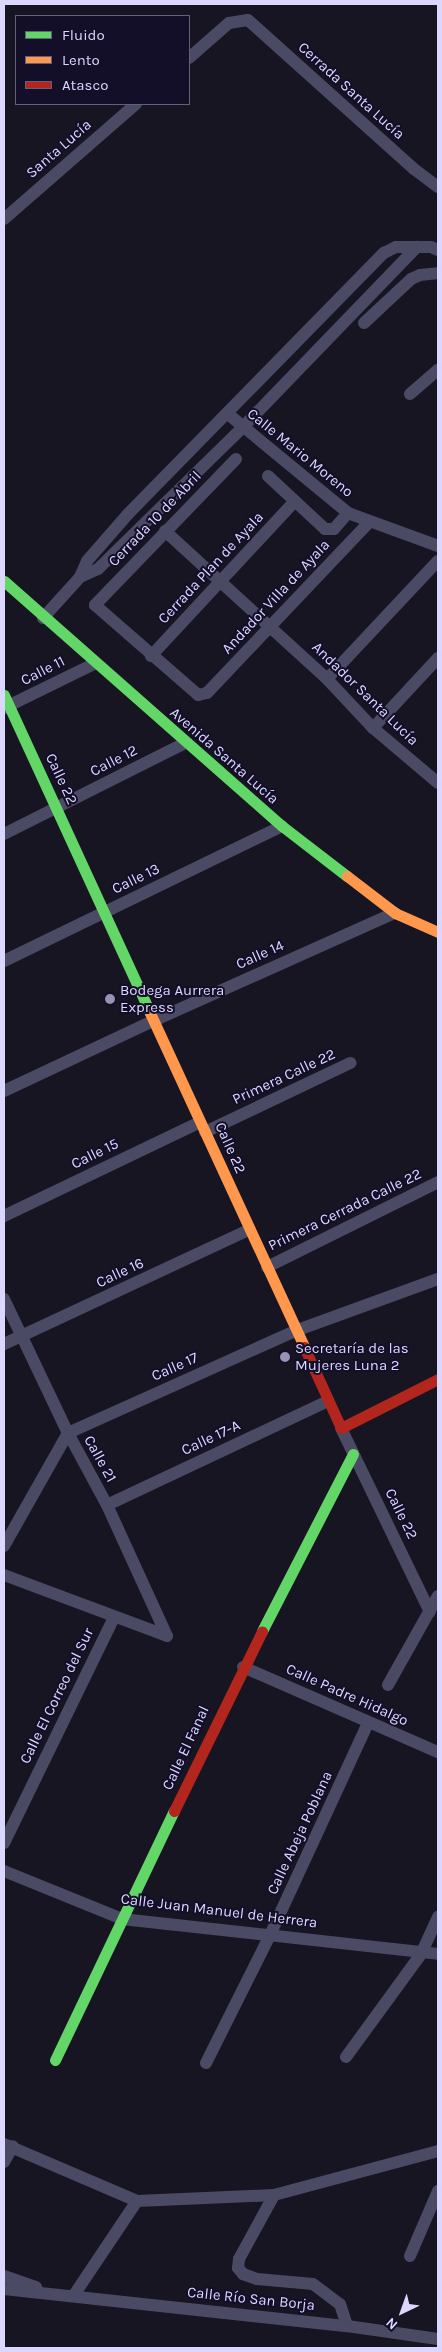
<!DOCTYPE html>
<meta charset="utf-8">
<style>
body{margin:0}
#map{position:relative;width:442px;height:2352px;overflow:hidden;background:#181523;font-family:Karla,sans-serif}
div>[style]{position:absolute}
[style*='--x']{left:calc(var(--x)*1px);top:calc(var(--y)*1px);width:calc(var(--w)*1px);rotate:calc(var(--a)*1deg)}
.street>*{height:12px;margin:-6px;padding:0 6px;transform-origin:6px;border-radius:6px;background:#4b4a64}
.fast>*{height:11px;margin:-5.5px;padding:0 5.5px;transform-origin:5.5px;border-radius:5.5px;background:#63d668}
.slow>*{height:11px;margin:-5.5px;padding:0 5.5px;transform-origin:5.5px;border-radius:5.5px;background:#ff974d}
.jam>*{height:11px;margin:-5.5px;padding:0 5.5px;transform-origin:5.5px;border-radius:5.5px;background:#b3261e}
.dots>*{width:14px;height:14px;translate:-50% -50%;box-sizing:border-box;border:2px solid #140f29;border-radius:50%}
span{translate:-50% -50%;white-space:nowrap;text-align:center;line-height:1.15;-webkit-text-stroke:4px #140f29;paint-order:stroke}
.street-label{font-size:15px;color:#dcd7ff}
.poi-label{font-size:15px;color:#dcd7ff}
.left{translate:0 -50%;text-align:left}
.frame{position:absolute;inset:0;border:5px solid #dcd7ff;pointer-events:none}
.legend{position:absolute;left:15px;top:15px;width:175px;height:90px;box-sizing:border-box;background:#140f29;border:1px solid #645f7f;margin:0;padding:6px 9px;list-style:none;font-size:15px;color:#dcd7ff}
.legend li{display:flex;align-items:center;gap:10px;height:25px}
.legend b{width:25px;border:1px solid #645f7f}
.north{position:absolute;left:377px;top:2287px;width:50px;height:50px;-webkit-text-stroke:4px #140f29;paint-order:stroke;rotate:222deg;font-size:14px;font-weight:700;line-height:20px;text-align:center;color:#dcd7ff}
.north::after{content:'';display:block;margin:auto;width:18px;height:22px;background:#dcd7ff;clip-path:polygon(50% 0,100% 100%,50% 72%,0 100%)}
</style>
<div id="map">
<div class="street">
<div style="--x:189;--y:58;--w:53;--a:-41.2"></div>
<div style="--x:229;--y:23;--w:19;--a:-9"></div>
<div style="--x:248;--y:20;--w:223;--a:41.9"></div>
<div style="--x:414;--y:169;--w:30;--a:37"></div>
<div style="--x:4;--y:219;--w:175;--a:-41.1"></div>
<div style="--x:364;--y:323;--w:64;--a:-43.1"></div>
<div style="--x:411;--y:279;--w:10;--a:-24"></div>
<div style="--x:420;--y:275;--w:18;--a:-6"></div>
<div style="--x:410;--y:394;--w:37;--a:-41"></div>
<div style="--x:228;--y:414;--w:156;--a:39.5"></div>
<div style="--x:348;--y:513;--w:96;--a:20.1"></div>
<div style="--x:236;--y:459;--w:203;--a:134"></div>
<div style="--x:95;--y:605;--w:137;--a:41.1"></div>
<div style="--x:198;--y:695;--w:9;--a:-13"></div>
<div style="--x:207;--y:693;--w:236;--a:-46.5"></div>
<div style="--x:268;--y:476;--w:78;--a:42.9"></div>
<div style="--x:325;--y:529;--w:9;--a:0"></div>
<div style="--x:334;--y:529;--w:21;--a:-49"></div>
<div style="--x:165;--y:531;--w:219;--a:42.4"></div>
<div style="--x:327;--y:679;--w:67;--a:46.8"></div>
<div style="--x:373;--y:728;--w:85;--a:40.2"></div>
<div style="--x:80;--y:577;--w:17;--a:-66"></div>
<div style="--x:87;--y:561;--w:62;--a:-48.9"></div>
<div style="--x:128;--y:514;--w:366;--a:-45.6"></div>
<div style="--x:384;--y:253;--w:13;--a:-27"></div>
<div style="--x:396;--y:247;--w:35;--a:0"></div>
<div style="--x:431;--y:247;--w:8;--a:23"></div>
<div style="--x:43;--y:618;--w:55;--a:-47.9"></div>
<div style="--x:80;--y:577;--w:20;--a:-24"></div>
<div style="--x:98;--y:569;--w:202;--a:-44.4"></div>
<div style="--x:242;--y:428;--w:252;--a:-46"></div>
<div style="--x:151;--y:656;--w:210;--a:-47.1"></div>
<div style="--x:327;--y:679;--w:162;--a:-46.8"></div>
<div style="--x:4;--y:708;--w:102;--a:-26.1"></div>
<div style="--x:373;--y:728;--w:96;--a:-47.1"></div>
<div style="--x:4;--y:834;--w:203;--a:-26.7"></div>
<div style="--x:4;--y:961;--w:309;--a:-25.9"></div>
<div style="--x:4;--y:1091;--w:165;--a:-25.2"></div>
<div style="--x:153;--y:1021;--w:265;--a:-24.1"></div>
<div style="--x:205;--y:1132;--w:161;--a:-25.4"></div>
<div style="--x:4;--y:1216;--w:217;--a:-25.6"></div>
<div style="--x:267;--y:1267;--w:191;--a:-26.4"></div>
<div style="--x:4;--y:1299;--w:148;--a:64.5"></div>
<div style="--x:68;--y:1433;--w:82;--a:61.6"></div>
<div style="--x:107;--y:1505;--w:144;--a:65.4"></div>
<div style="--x:4;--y:1344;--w:270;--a:-25"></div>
<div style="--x:341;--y:1428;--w:204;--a:64.2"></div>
<div style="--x:107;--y:1505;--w:244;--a:-25.2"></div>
<div style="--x:4;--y:1546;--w:130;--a:-60.5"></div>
<div style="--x:68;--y:1433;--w:249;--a:-24.2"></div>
<div style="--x:295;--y:1331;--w:152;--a:-20"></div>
<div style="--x:4;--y:1575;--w:174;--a:20.5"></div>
<div style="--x:243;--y:1667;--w:213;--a:23.6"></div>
<div style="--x:388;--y:1685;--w:102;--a:-60.7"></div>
<div style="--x:4;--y:1843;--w:251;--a:-64"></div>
<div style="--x:4;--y:1871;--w:127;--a:22.1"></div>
<div style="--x:122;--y:1919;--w:318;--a:6.3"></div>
<div style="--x:346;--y:2057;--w:127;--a:-53.9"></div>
<div style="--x:421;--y:1954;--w:41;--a:-65.3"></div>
<div style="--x:206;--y:2063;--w:145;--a:-63.4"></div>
<div style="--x:271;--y:1933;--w:231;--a:-65.2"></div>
<div style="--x:4;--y:2144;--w:145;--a:23.2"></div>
<div style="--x:137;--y:2201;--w:137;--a:-2.5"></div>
<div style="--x:274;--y:2195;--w:170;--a:-15"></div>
<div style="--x:4;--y:2162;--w:18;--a:-61"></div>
<div style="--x:274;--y:2195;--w:73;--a:118.7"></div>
<div style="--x:239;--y:2259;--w:9;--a:96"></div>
<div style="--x:238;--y:2268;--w:8;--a:50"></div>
<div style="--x:243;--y:2274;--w:15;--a:20"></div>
<div style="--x:257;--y:2279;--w:56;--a:5.1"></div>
<div style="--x:313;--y:2284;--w:34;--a:37"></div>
<div style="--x:340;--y:2304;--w:23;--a:72"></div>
<div style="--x:410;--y:2256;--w:71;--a:-66.7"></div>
<div style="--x:4;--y:2276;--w:34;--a:19"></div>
<div style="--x:4;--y:2289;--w:345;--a:6.2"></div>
<div style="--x:347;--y:2326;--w:92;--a:8.1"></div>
<div style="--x:74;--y:2295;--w:113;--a:-56.2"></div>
</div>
<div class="fast">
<div style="--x:4;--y:581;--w:371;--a:41.4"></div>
<div style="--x:282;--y:826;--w:82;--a:37.6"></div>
<div style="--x:4;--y:695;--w:350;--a:65.3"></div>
<div style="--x:262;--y:1631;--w:199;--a:-62.8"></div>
<div style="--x:55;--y:2060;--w:276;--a:-64.5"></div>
</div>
<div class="slow">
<div style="--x:347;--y:876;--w:61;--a:37.6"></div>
<div style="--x:395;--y:913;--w:47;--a:23.8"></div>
<div style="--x:150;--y:1013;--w:368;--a:65.2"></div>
</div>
<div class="jam">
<div style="--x:304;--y:1347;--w:89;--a:65.4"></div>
<div style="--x:341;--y:1428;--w:109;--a:-26.8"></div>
<div style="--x:174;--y:1811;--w:200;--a:-63.9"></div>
</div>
<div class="dots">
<div style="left:110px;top:999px;background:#9793b2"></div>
<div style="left:285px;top:1357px;background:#9793b2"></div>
</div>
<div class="street-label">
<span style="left:351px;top:91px;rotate:42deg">Cerrada Santa Lucía</span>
<span style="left:59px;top:149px;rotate:-41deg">Santa Lucía</span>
<span style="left:300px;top:453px;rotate:39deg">Calle Mario Moreno</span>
<span style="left:155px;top:519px;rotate:-46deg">Cerrada 10 de Abril</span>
<span style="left:211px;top:568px;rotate:-47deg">Cerrada Plan de Ayala</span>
<span style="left:276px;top:597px;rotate:-47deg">Andador Villa de Ayala</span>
<span style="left:43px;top:671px;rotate:-27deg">Calle 11</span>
<span style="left:365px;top:694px;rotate:44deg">Andador Santa Lucía</span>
<span style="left:224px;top:756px;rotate:41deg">Avenida Santa Lucía</span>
<span style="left:114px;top:761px;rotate:-27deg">Calle 12</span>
<span style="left:61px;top:779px;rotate:65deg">Calle 22</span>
<span style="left:136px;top:879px;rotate:-26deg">Calle 13</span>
<span style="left:260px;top:955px;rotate:-24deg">Calle 14</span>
<span style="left:284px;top:1077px;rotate:-25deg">Primera Calle 22</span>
<span style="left:230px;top:1148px;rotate:66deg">Calle 22</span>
<span style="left:95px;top:1154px;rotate:-26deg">Calle 15</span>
<span style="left:345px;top:1210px;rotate:-26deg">Primera Cerrada Calle 22</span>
<span style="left:120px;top:1273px;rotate:-25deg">Calle 16</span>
<span style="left:175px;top:1367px;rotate:-24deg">Calle 17</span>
<span style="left:211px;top:1438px;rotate:-25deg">Calle 17-A</span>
<span style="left:100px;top:1459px;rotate:61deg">Calle 21</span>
<span style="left:401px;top:1514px;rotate:64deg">Calle 22</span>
<span style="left:347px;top:1695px;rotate:24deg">Calle Padre Hidalgo</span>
<span style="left:57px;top:1696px;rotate:-64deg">Calle El Correo del Sur</span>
<span style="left:186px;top:1748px;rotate:-65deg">Calle El Fanal</span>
<span style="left:300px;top:1833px;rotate:-65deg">Calle Abeja Poblana</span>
<span style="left:219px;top:1911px;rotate:7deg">Calle Juan Manuel de Herrera</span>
<span style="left:251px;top:2299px;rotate:6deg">Calle Río San Borja</span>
</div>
<div class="poi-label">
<span class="left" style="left:120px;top:999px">Bodega Aurrera<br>Express</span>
<span class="left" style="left:295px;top:1357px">Secretaría de las<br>Mujeres Luna 2</span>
</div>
<div class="frame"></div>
<ul class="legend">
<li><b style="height:6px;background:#63d668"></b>Fluido</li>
<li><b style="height:6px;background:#ff974d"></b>Lento</li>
<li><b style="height:6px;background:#b3261e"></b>Atasco</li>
</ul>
<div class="north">N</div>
</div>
